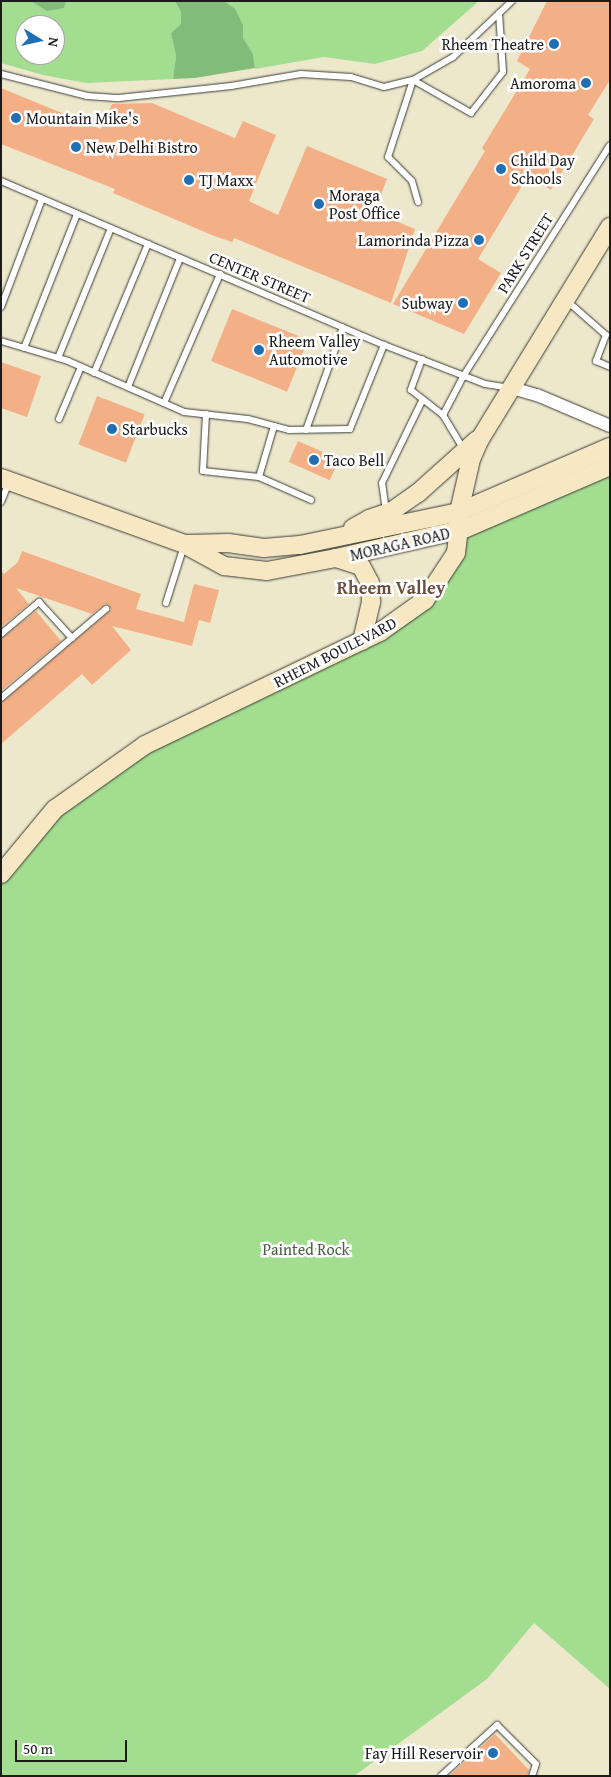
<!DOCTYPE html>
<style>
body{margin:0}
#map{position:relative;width:611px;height:1777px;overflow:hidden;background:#ede8cc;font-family:"Gentium Book Plus",serif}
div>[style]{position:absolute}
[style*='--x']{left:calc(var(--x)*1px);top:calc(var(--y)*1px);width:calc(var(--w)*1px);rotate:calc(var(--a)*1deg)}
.green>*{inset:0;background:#a3dd90}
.forest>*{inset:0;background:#82bc7a}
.building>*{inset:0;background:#f3b086;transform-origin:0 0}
.roads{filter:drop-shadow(0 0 1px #3b3b36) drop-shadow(0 0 1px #3b3b36)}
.lane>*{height:6px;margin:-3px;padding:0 3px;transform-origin:3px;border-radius:3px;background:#fff}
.street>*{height:12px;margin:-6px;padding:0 6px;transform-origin:6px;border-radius:6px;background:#fff}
.secondary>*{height:18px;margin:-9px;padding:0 9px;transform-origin:9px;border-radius:9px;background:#f7e8c3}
.dots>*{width:14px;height:14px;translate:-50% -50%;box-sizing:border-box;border:2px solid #fff;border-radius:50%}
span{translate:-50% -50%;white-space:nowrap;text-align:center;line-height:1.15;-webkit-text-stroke:5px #fff;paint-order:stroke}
.poi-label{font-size:16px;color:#1c1c1c}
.right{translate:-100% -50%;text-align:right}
.left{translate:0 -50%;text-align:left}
.street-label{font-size:16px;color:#1c1c1c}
.park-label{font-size:16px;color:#4b6045}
.neighbourhood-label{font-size:18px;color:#675041;font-weight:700}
.frame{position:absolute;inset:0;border:2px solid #1c1c1c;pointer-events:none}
.north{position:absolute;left:15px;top:15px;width:50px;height:50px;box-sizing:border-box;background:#fff;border:1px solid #a4a4a4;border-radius:50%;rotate:99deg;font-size:14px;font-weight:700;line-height:20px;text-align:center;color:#1c1c1c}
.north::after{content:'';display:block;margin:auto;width:18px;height:22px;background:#1f6fb2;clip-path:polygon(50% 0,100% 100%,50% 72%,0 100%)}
.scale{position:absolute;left:15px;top:1740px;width:112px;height:22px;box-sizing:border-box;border:2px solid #1c1c1c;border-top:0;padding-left:6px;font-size:15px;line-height:18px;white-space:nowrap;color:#1c1c1c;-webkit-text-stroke:4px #fff;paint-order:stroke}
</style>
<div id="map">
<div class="green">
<div style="clip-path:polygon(evenodd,1px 1px,175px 1px,181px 12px,181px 24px,171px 33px,176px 56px,173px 79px,86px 83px,43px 75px,1px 63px,1px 1px,25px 25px,55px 25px,55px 55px,25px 55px,25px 25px)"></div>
<div style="clip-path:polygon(224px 1px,479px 1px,422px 51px,375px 64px,324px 57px,255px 69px,253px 54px,243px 38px,243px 25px)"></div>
<div style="clip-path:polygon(610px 466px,610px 1689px,534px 1623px,487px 1679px,354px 1776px,1px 1776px,1px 874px,55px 809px,145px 745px,425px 600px,459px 530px)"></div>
</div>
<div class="forest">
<div style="clip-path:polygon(31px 1px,66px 1px,64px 8px,47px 11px)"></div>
<div style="clip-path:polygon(175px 1px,224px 1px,235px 9px,243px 25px,243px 38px,253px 54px,255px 68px,195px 78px,173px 79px,176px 56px,171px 33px,181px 24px,181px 12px)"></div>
</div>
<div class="building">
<div style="clip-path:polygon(547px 1px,610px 1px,610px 80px,588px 115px,594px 119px,551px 190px,528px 176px,478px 259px,501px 273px,464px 334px,393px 304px,485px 151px,482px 148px,530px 69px,517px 61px)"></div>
<div style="clip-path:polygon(1px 88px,101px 129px,112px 104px,152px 103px,235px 138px,243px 121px,276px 135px,249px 201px,278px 215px,307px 146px,387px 179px,374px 212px,415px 229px,391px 303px,234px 238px,232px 242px,214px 236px,113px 193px,115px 189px,1px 144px)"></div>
<div style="left:232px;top:309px;width:82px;height:56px;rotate:22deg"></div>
<div style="clip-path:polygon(1px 362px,41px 376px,27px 417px,1px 408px)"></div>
<div style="left:97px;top:396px;width:51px;height:52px;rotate:21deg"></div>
<div style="left:298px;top:441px;width:45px;height:23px;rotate:24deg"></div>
<div style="clip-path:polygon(22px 551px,141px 594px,136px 609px,184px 622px,194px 584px,219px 590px,210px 623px,199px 620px,192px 646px,112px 626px,131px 650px,92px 685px,82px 674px,1px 744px,1px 703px,111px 610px,109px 605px,105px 604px,92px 614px,16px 588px,29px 604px,1px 627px,1px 571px,4px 574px,18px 562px)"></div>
<div style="clip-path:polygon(36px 611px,61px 641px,1px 691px,1px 639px)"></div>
<div style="clip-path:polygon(495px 1734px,529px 1770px,527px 1776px,449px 1776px)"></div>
</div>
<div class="roads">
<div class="lane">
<div style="--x:1;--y:74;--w:89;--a:14.3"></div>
<div style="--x:87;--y:96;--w:32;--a:4"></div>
<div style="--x:119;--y:98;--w:113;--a:-6.1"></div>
<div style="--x:231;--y:86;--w:71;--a:-9.7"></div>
<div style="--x:301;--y:74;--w:50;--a:3.4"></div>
<div style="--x:351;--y:77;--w:34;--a:17"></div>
<div style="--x:384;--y:87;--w:30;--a:-14"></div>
<div style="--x:413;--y:80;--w:46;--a:-29.9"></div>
<div style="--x:453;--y:57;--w:81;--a:-43.5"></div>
<div style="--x:1;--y:181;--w:417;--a:23.2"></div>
<div style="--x:384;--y:345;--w:108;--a:21.1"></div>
<div style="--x:485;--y:384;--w:25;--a:9"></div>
<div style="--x:418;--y:202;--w:22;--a:-106"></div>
<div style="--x:412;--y:181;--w:34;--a:-135"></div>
<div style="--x:388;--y:157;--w:81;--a:-72"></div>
<div style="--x:413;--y:80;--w:67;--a:29.6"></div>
<div style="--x:471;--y:113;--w:52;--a:-52"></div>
<div style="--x:503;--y:72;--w:59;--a:-93.9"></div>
<div style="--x:566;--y:300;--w:53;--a:41.2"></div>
<div style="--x:606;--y:335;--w:28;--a:111"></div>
<div style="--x:596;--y:361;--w:15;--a:23"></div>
<div style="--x:1;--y:307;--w:116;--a:-69.2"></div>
<div style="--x:1;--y:341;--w:70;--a:16.6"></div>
<div style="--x:68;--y:361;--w:127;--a:23.7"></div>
<div style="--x:184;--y:412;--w:64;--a:6.2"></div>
<div style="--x:248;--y:419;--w:42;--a:15"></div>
<div style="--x:289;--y:430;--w:61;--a:-0.9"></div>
<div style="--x:350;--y:429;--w:91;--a:-68"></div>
<div style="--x:24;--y:348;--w:144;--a:-68.4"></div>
<div style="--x:58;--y:358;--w:140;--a:-67.8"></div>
<div style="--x:422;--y:359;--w:33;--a:110"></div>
<div style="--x:411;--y:390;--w:41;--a:38"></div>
<div style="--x:443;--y:415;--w:41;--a:59"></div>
<div style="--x:94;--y:373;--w:140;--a:-67.3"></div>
<div style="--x:128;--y:387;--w:139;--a:-68"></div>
<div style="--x:164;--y:403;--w:141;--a:-66.5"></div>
<div style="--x:206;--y:414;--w:57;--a:93"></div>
<div style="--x:203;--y:471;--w:56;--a:6.1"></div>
<div style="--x:259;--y:477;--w:57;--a:23.9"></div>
<div style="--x:443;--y:415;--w:45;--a:-62.3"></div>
<div style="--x:464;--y:375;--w:272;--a:-57.6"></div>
<div style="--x:59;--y:419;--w:56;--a:-67.1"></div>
<div style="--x:306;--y:430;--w:109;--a:-70.2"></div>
<div style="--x:259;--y:477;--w:53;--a:-73.6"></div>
<div style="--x:1;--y:502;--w:22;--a:-68"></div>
<div style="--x:386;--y:511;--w:28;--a:-98"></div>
<div style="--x:382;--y:483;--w:93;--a:-64"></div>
<div style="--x:166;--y:603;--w:60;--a:-72.5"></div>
<div style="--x:1;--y:634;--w:50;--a:-40.1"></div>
<div style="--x:39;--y:602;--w:49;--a:47.5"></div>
<div style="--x:1;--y:698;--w:138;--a:-40.3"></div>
<div style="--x:441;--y:1776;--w:76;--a:-42.3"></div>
<div style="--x:497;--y:1725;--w:55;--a:45"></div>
<div style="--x:536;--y:1764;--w:13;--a:108"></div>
</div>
<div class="street">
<div style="--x:512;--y:388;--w:26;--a:16"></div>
<div style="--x:537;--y:395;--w:79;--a:23"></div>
</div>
<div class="secondary">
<div style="--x:1;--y:478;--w:195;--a:19.8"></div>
<div style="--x:184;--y:544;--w:46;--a:28.8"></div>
<div style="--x:224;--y:566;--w:43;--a:6.6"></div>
<div style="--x:267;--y:571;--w:70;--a:-10.7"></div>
<div style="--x:336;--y:558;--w:131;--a:-12.8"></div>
<div style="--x:464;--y:529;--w:159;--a:-23.3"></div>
<div style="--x:353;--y:528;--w:18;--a:-29"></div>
<div style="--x:369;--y:519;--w:24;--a:-19"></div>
<div style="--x:392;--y:511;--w:32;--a:-35"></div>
<div style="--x:418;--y:493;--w:79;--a:-41.9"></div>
<div style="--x:187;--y:544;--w:41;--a:-1.4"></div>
<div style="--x:228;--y:543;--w:36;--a:8"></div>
<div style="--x:264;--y:548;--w:36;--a:-5"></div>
<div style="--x:300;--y:545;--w:162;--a:-11.7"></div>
<div style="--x:459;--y:512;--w:164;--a:-23.3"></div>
<div style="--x:336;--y:558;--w:26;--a:18"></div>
<div style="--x:361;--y:566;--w:19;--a:62"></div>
<div style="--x:370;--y:583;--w:19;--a:87"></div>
<div style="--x:371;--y:602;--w:40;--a:103"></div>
<div style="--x:1;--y:874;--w:85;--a:-50.3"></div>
<div style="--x:55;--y:809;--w:110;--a:-35.4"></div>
<div style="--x:145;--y:745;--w:261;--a:-25.7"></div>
<div style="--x:380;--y:632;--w:55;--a:-35.4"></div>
<div style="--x:425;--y:600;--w:56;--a:-56.6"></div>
<div style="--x:456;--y:553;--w:23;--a:-83"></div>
<div style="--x:459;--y:530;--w:18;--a:-90"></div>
<div style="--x:459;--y:512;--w:54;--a:-77.2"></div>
<div style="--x:471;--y:459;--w:22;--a:-66"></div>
<div style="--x:480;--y:439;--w:249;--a:-58.5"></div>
</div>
</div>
<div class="dots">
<div style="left:554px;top:44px;background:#1f6fb2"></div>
<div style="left:586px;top:83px;background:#1f6fb2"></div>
<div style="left:16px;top:118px;background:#1f6fb2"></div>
<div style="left:76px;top:147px;background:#1f6fb2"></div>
<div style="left:501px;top:169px;background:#1f6fb2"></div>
<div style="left:189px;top:180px;background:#1f6fb2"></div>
<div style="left:319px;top:204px;background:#1f6fb2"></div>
<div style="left:479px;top:240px;background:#1f6fb2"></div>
<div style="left:463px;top:303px;background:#1f6fb2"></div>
<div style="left:259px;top:350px;background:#1f6fb2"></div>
<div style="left:112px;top:429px;background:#1f6fb2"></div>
<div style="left:314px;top:460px;background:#1f6fb2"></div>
<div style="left:493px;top:1753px;background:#1f6fb2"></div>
</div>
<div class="poi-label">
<span class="right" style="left:544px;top:44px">Rheem Theatre</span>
<span class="right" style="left:576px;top:83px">Amoroma</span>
<span class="left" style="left:26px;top:118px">Mountain Mike's</span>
<span class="left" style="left:86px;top:147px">New Delhi Bistro</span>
<span class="left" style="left:511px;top:169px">Child Day<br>Schools</span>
<span class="left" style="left:199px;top:180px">TJ Maxx</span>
<span class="left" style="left:329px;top:204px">Moraga<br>Post Office</span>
<span class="right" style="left:469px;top:240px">Lamorinda Pizza</span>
<span class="right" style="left:453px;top:303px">Subway</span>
<span class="left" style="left:269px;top:350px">Rheem Valley<br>Automotive</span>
<span class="left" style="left:122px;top:429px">Starbucks</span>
<span class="left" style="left:324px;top:460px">Taco Bell</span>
<span class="right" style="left:483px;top:1753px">Fay Hill Reservoir</span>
</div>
<div class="street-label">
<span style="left:525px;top:253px;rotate:-58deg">PARK STREET</span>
<span style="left:260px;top:277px;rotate:23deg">CENTER STREET</span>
<span style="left:400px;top:544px;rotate:-13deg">MORAGA ROAD</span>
<span style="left:335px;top:652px;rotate:-27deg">RHEEM BOULEVARD</span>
</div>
<div class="park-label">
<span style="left:306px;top:1249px">Painted Rock</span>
</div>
<div class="neighbourhood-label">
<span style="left:391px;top:588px">Rheem Valley</span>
</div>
<div class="frame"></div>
<div class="north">N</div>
<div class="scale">50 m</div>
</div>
